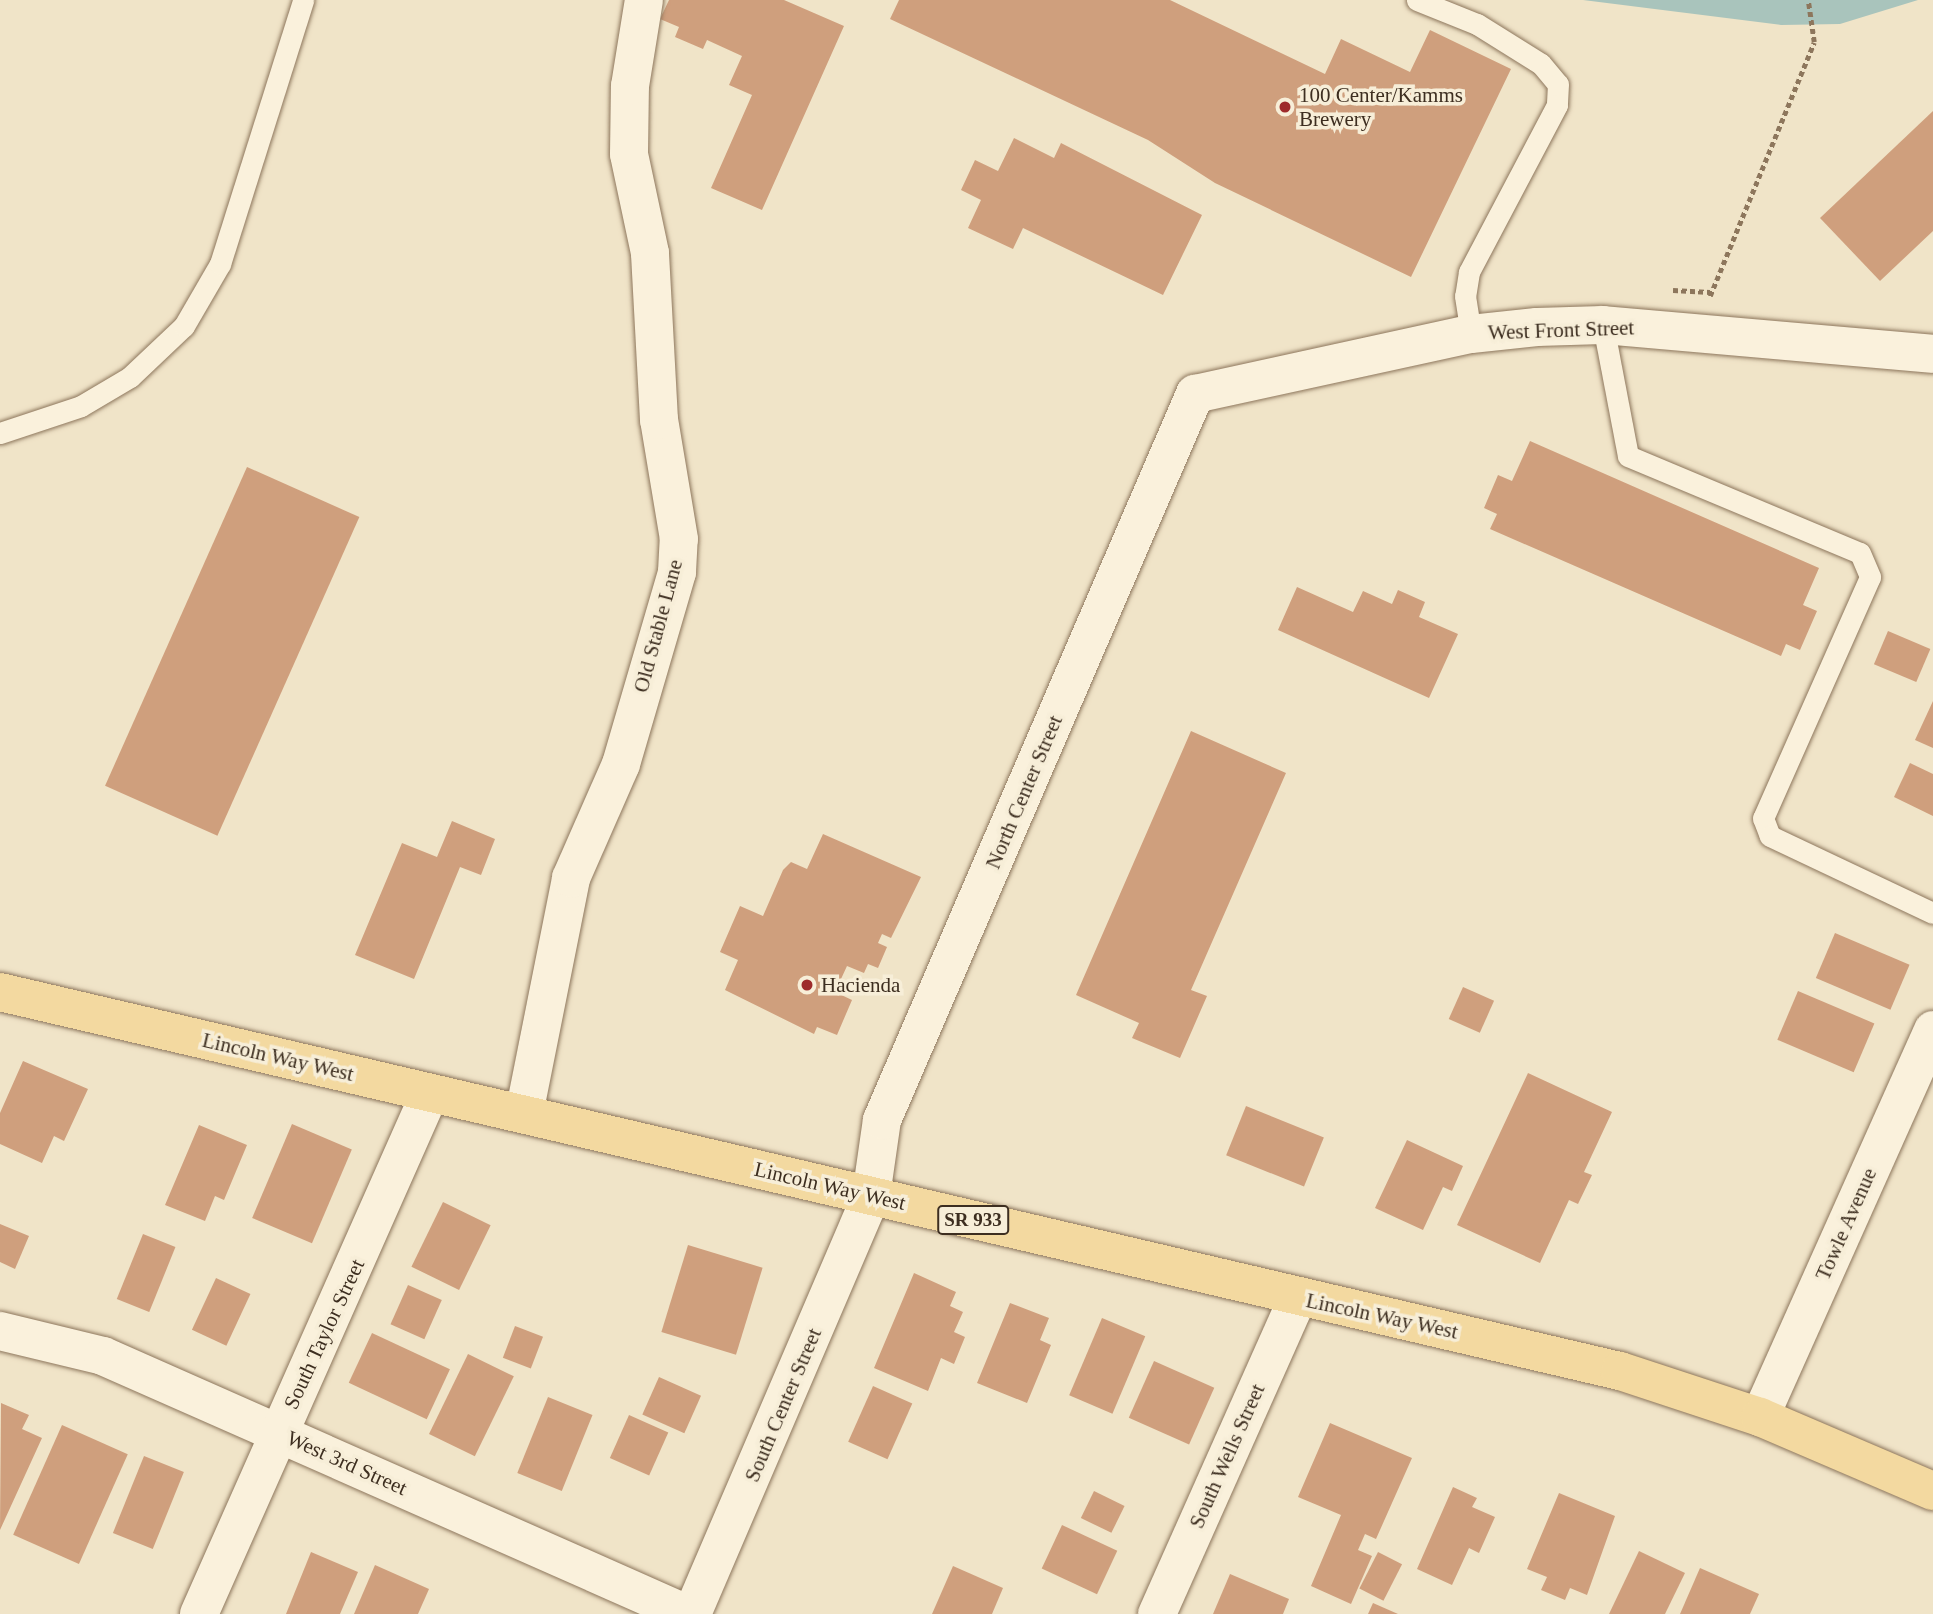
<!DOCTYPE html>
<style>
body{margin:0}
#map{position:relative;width:1933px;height:1614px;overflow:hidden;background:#f0e4c8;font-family:Georgia,serif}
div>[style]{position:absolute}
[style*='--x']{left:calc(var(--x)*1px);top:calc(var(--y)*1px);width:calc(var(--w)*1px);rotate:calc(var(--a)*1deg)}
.water>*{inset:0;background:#a9c4bc}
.building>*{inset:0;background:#cf9f7d;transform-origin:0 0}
.path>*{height:4.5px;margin-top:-2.25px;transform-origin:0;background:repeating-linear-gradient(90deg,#8d765c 0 5px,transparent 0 8.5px)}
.roads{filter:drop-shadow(0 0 2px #8d765c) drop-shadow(0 0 2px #8d765c)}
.service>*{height:21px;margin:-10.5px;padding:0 10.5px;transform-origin:10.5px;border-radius:10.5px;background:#faf1dc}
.minor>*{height:38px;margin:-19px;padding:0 19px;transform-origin:19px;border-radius:19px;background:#faf1dc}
.tertiary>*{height:38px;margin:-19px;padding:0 19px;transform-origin:19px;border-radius:19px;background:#faf1dc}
.primary>*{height:38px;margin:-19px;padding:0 19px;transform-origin:19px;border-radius:19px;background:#f3d9a0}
.dots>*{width:19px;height:19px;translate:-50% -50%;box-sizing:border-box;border:4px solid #f7eed8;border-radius:50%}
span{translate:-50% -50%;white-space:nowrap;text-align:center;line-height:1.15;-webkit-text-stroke:7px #f7eed8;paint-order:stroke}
.shield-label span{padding:2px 5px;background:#f7eed8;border:2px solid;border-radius:5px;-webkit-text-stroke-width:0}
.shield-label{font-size:19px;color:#3d2e20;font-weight:700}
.poi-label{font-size:21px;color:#3d2e20}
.left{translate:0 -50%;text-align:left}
.street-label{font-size:21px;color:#3d2e20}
</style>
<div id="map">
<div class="water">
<div style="clip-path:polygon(1583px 0,1918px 0,1840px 24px,1781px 25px)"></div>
</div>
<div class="building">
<div style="clip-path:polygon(669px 0,784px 0,844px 26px,762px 210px,711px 188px,752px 95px,729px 85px,742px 56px,707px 40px,703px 49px,675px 37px,679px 27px,660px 19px)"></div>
<div style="clip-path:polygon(899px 0,1170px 0,1325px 74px,1341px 39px,1410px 72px,1430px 30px,1511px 69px,1411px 277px,1215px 183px,1148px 140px,890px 19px)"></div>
<div style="clip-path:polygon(1933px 111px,1933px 231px,1880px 281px,1820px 218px)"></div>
<div style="clip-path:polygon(1014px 138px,1054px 158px,1061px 143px,1202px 215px,1163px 295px,1023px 228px,1013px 249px,968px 228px,981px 200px,961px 190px,975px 160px,998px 171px)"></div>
<div style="clip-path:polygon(1530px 441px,1819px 568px,1803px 605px,1817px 611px,1800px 650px,1786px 644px,1781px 656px,1490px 529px,1497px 514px,1484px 508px,1498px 475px,1512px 481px)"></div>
<div style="left:247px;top:467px;width:123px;height:349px;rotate:24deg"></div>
<div style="clip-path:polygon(1297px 587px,1353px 612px,1363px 591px,1392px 604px,1398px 590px,1425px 602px,1419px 617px,1458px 634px,1429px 698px,1278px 630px)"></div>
<div style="left:1888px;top:631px;width:46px;height:36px;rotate:23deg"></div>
<div style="clip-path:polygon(1933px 701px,1933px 748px,1915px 740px)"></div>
<div style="clip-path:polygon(1191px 731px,1286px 773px,1191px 990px,1207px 996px,1180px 1058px,1132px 1038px,1139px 1023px,1076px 995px)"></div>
<div style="clip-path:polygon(1910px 763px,1933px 774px,1933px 816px,1894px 797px)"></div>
<div style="clip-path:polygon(452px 821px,495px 839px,481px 875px,460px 867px,414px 979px,355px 955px,402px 843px,437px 857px)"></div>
<div style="clip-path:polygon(823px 834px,921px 877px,891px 938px,882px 934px,878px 943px,887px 947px,878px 968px,868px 964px,864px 973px,847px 966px,835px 992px,852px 1000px,837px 1035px,817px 1027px,814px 1034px,725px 990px,738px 960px,720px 952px,740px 906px,763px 916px,783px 870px,791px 862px,807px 869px)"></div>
<div style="left:1835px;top:933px;width:81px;height:49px;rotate:23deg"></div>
<div style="left:1463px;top:987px;width:34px;height:35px;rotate:24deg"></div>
<div style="left:1798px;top:991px;width:83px;height:53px;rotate:23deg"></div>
<div style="clip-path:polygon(23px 1061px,88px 1089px,64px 1141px,54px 1136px,42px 1163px,0 1144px,0 1113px)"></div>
<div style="clip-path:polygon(1528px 1073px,1612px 1112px,1584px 1172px,1592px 1175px,1578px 1204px,1569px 1200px,1540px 1263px,1457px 1225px)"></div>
<div style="left:1246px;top:1106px;width:84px;height:53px;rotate:22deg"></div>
<div style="left:292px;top:1124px;width:65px;height:102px;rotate:23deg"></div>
<div style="clip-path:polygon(199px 1125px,247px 1145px,224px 1200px,215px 1196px,205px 1221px,165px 1205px)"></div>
<div style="clip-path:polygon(1407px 1140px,1463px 1166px,1452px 1191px,1443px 1187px,1423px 1230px,1375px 1208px)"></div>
<div style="left:443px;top:1202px;width:53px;height:72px;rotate:26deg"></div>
<div style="clip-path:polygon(0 1224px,29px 1236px,15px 1269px,0 1262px)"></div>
<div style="left:143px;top:1234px;width:35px;height:70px;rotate:22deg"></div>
<div style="left:688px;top:1245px;width:78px;height:91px;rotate:17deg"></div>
<div style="clip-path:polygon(914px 1273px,956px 1292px,950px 1306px,963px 1312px,954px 1332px,965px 1337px,954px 1364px,941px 1358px,928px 1391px,874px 1368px)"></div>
<div style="left:216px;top:1278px;width:38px;height:57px;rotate:25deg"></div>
<div style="left:408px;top:1285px;width:37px;height:43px;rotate:24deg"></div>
<div style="clip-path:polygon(1010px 1303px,1049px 1318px,1040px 1340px,1051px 1345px,1027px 1403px,977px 1383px)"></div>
<div style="left:1102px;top:1318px;width:47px;height:84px;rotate:23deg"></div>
<div style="left:515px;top:1326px;width:30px;height:34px;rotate:21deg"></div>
<div style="left:372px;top:1333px;width:86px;height:55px;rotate:25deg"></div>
<div style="left:468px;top:1354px;width:51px;height:89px;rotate:26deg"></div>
<div style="left:1154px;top:1361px;width:66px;height:62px;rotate:24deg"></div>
<div style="left:659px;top:1377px;width:46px;height:41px;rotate:24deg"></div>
<div style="left:873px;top:1386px;width:43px;height:61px;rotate:24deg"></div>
<div style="left:548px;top:1397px;width:48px;height:82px;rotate:22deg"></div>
<div style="clip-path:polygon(1px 1403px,29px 1415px,22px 1429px,42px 1438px,0 1530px)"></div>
<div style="left:629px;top:1415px;width:43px;height:47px;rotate:24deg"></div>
<div style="clip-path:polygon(1330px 1423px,1412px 1458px,1376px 1539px,1365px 1534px,1358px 1550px,1372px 1556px,1351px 1604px,1311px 1586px,1341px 1515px,1298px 1497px)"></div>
<div style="left:62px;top:1425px;width:72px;height:120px;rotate:24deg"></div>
<div style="left:144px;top:1456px;width:43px;height:83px;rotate:22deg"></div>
<div style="clip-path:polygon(1453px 1487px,1477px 1498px,1472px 1507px,1495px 1517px,1479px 1553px,1469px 1548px,1452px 1585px,1417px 1569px)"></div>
<div style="left:1094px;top:1491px;width:34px;height:30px;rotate:26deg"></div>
<div style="clip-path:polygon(1559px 1493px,1615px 1516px,1587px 1595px,1570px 1588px,1565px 1600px,1541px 1590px,1547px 1577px,1527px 1569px)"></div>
<div style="left:1062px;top:1525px;width:61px;height:48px;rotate:25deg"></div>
<div style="clip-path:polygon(1639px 1551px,1685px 1573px,1665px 1614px,1609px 1614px)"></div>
<div style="clip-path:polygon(311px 1552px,358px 1572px,340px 1614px,286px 1614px)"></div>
<div style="left:1378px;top:1552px;width:27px;height:41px;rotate:27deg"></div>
<div style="clip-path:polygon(375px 1565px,429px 1589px,418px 1614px,354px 1614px)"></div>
<div style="clip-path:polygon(953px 1566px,1003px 1588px,992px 1614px,932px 1614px)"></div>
<div style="clip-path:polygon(1700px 1568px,1759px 1594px,1750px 1614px,1680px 1614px)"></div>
<div style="clip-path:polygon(1230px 1574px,1289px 1599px,1283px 1614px,1213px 1614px)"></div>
<div style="clip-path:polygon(1373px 1603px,1398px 1614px,1368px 1614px)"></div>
</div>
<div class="path">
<div style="--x:1673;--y:290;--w:37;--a:3"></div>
<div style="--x:1710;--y:296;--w:274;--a:-67.7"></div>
<div style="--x:1814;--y:42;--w:42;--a:-98.1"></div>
</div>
<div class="roads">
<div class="service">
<div style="--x:1417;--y:0;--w:65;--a:21.8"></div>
<div style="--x:1477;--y:24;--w:75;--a:32"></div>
<div style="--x:1541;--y:64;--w:26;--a:50"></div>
<div style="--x:1558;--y:84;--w:21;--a:93"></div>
<div style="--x:1557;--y:105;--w:189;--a:117.8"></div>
<div style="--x:1469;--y:272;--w:24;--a:99"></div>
<div style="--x:1465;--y:296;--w:38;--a:81"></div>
<div style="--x:1603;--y:325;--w:133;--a:79.2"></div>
<div style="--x:1628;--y:456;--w:251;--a:22.7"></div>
<div style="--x:1860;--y:553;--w:26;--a:67"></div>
<div style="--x:1870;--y:577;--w:264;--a:113.9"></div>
<div style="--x:1763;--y:818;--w:19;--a:69"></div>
<div style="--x:1770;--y:836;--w:180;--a:25.3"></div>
<div style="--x:0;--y:433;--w:85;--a:-18.4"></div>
<div style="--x:81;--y:406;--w:57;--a:-30.6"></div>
<div style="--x:130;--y:377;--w:74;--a:-43.4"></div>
<div style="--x:184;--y:326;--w:72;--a:-59.9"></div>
<div style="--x:220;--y:264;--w:277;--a:-72.5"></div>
</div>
<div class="minor">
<div style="--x:524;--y:1114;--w:241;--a:-78.7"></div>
<div style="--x:571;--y:878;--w:124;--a:-66.3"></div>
<div style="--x:621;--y:764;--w:200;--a:-73.7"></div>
<div style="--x:677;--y:572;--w:33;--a:-87"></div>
<div style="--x:679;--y:539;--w:121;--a:-99.5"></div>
<div style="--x:659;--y:420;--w:167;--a:-93.1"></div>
<div style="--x:650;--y:253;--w:101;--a:-102"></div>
<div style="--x:629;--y:154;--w:68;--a:-89.2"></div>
<div style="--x:630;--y:86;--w:87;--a:-80.8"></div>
<div style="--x:0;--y:1331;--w:106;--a:13.6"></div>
<div style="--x:103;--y:1356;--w:638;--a:23.83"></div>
<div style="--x:1760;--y:1417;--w:424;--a:-65.9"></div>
<div style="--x:199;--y:1614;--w:570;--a:-66.09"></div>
<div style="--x:1157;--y:1614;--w:346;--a:-66"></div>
</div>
<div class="tertiary">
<div style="--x:692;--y:1614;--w:455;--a:-66.8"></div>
<div style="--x:871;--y:1196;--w:77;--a:-81.8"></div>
<div style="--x:882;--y:1120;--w:791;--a:-66.68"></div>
<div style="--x:1195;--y:394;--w:282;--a:-12.3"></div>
<div style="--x:1471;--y:334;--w:66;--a:-6.1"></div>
<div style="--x:1537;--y:327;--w:66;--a:-1.7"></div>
<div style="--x:1603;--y:325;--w:331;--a:5"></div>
</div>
<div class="primary">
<div style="--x:0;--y:992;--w:1664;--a:13.17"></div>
<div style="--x:1620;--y:1371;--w:147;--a:18.2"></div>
<div style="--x:1760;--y:1417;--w:188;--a:23.2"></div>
</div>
</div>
<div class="dots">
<div style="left:1285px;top:107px;background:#9e2a2b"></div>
<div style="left:807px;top:985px;background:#9e2a2b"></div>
</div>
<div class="shield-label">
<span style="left:973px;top:1220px">SR 933</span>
</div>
<div class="poi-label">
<span class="left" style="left:1299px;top:107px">100 Center/Kamms<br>Brewery</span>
<span class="left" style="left:821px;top:985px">Hacienda</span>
</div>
<div class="street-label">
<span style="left:1561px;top:330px;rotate:-2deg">West Front Street</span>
<span style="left:658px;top:626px;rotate:-75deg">Old Stable Lane</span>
<span style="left:1024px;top:792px;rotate:-67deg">North Center Street</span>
<span style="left:278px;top:1057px;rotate:13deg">Lincoln Way West</span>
<span style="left:830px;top:1186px;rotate:13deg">Lincoln Way West</span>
<span style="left:1846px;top:1224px;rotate:-66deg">Towle Avenue</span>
<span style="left:1382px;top:1316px;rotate:12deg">Lincoln Way West</span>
<span style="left:324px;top:1334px;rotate:-65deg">South Taylor Street</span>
<span style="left:783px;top:1405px;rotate:-67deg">South Center Street</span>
<span style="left:1227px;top:1456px;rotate:-66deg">South Wells Street</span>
<span style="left:347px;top:1463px;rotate:24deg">West 3rd Street</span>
</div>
</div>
